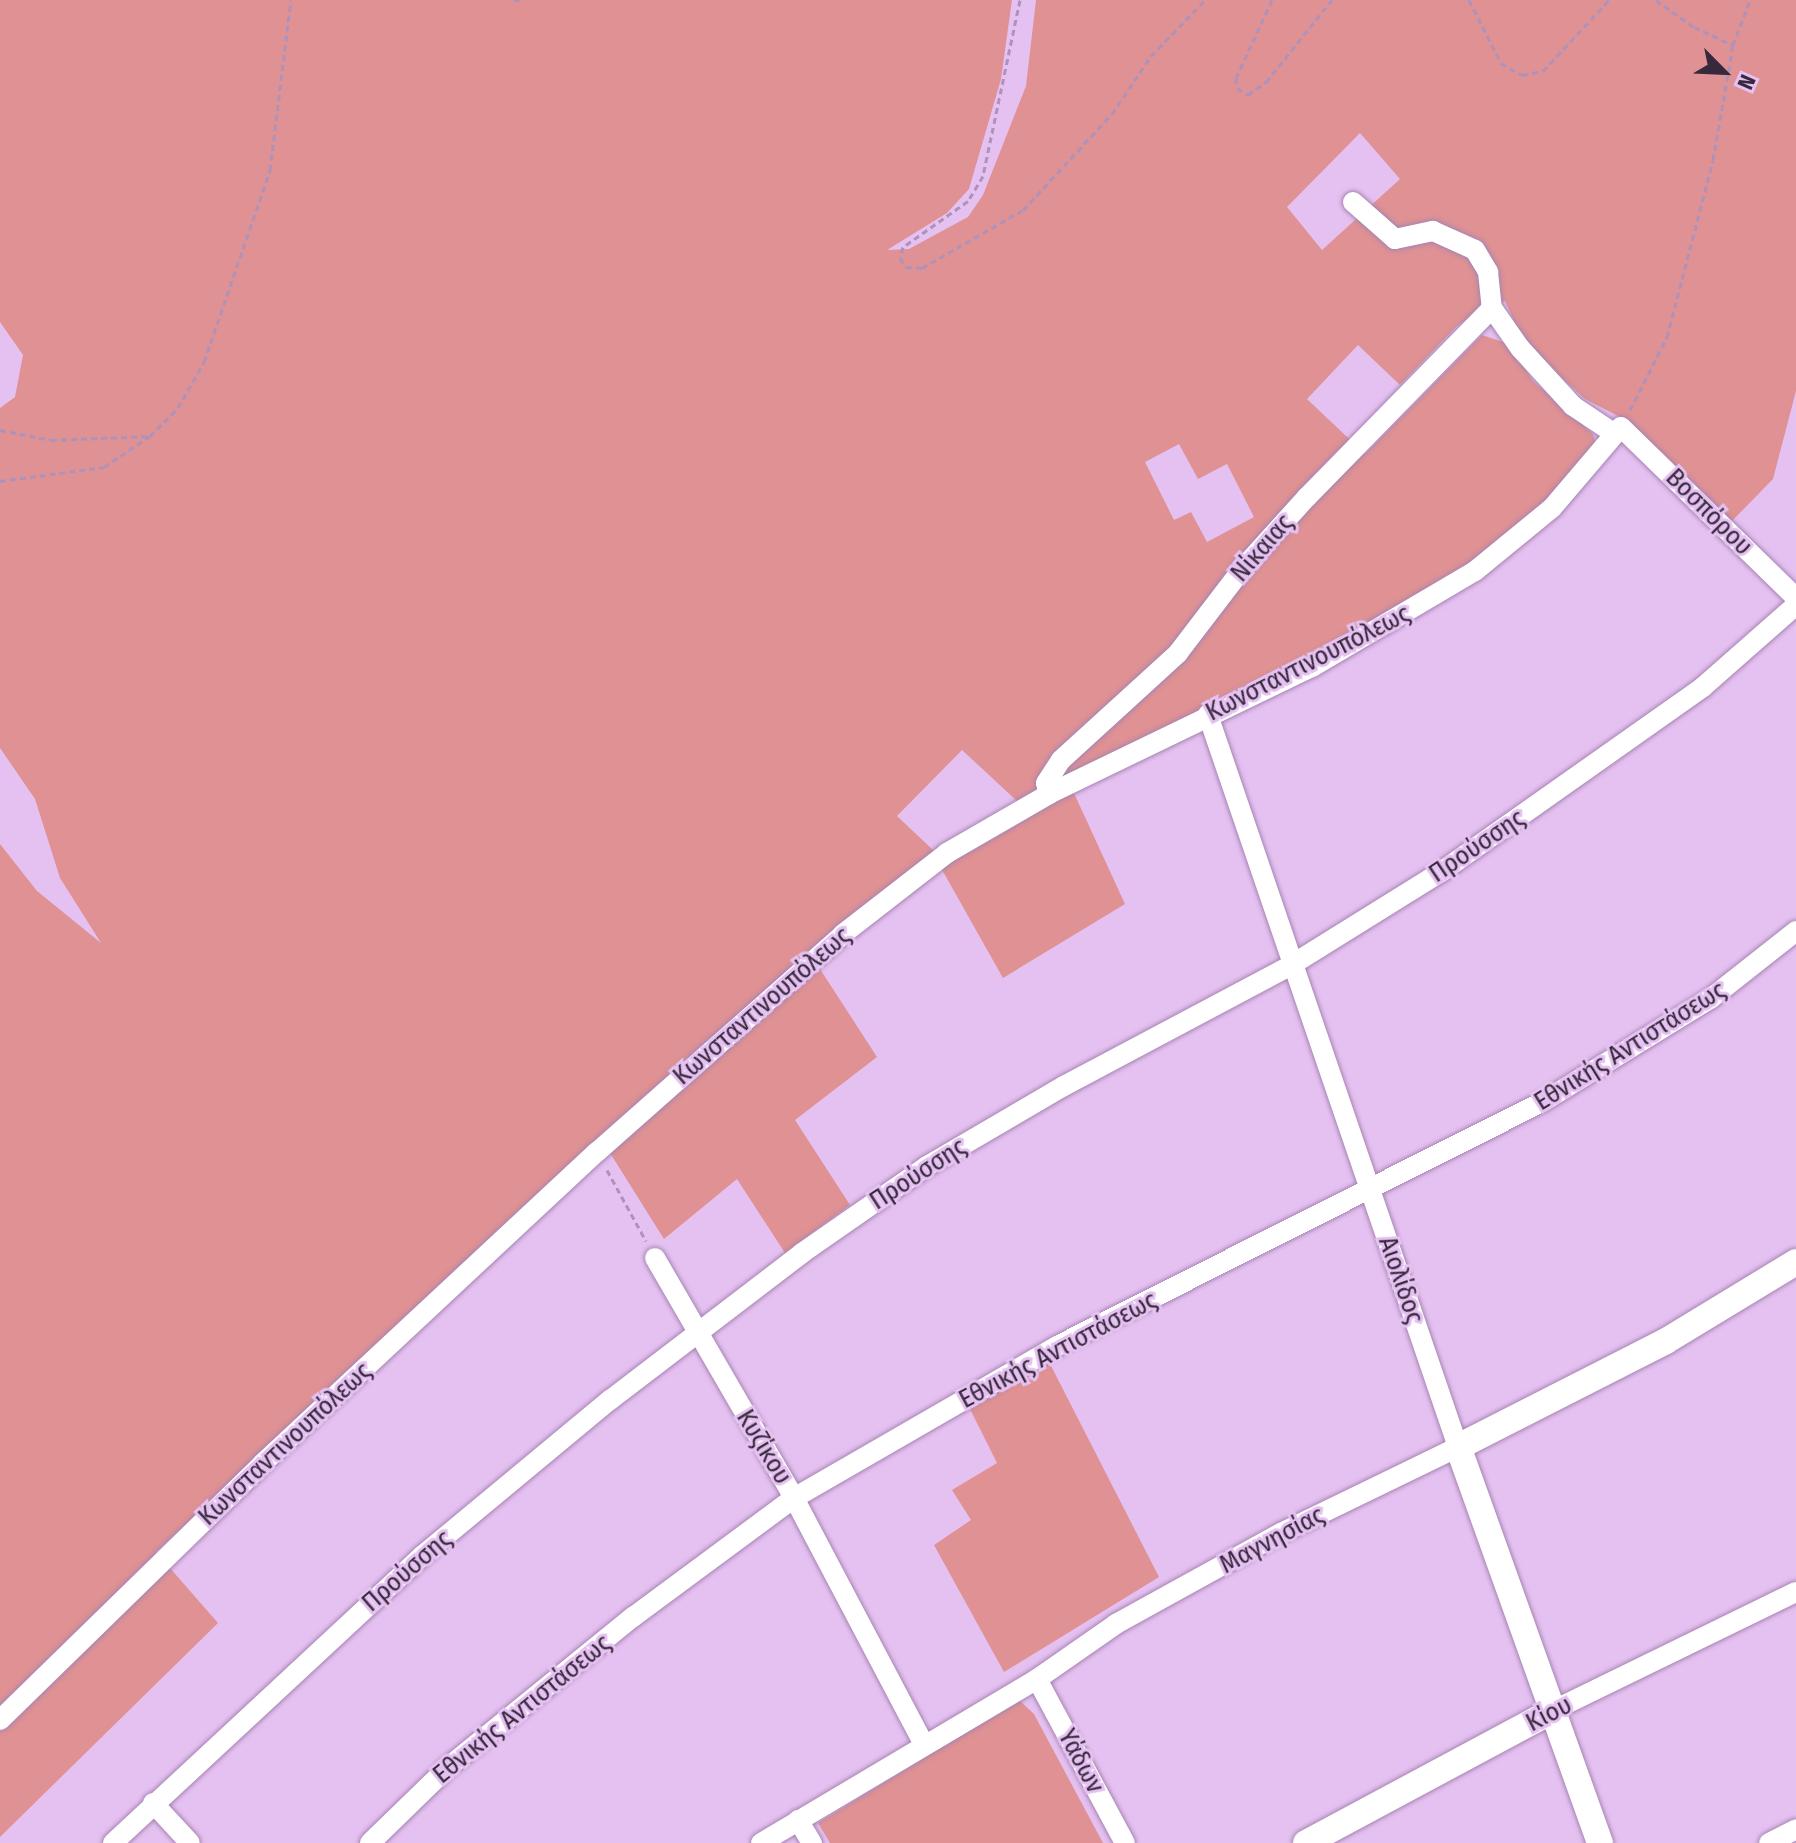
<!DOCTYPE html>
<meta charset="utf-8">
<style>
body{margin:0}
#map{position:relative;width:1796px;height:1843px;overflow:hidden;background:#e5c1f1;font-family:"Fira Sans Condensed",sans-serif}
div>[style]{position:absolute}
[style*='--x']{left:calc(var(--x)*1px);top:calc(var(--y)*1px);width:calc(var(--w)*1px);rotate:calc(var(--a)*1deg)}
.green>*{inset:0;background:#df9193}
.path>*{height:3px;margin-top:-1.5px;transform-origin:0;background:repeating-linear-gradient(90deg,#af92b9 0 6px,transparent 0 10px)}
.roads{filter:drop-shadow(0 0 2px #a684b2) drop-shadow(0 0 2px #a684b2)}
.minor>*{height:20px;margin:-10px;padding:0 10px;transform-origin:10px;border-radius:10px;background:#fff}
.tertiary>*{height:26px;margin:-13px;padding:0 13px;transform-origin:13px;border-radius:13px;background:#fff}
span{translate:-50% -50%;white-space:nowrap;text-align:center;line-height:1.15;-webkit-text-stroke:6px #e5c1f1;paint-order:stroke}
.street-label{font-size:26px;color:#37293c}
.north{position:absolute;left:1684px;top:32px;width:80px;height:80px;-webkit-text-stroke:6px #e5c1f1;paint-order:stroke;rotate:114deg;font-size:22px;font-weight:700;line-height:32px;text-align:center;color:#37293c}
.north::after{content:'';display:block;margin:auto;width:28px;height:36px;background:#37293c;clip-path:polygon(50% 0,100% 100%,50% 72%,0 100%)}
</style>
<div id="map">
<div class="green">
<div style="clip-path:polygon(evenodd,0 0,1012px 0,1001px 79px,969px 189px,947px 213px,887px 250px,909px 249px,942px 231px,968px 217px,983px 195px,1026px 86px,1036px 0,1796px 0,1796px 391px,1773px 479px,1731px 522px,1620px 417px,1585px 399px,1552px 369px,1520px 334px,1505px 301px,1478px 311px,1456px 327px,1400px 385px,1358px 345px,1307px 399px,1365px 454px,1482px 335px,1509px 344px,1533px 381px,1593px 434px,1597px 448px,1506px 541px,1331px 649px,1067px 778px,1125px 904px,1003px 978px,941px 868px,1017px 801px,962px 750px,897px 816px,934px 851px,818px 966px,877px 1057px,795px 1120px,850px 1205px,785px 1253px,737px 1179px,664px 1239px,600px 1137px,156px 1552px,218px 1623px,0 1837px,0 844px,37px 891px,101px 943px,60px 878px,35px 799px,0 748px,0 408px,15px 397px,23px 355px,0 322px,0 0,1360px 133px,1400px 179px,1322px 250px,1287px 207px,1360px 133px,0 0,1179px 444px,1198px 479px,1227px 464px,1254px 517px,1207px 542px,1191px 512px,1174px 520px,1145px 462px,1179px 444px)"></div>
<div style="clip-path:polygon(1047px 1358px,1159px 1577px,1004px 1672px,934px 1545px,971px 1520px,952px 1490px,997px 1463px,968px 1405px)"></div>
<div style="clip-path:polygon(1019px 1700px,1034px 1714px,1103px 1843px,830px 1843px,818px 1823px)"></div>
</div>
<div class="path">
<div style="--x:514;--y:0;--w:6;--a:0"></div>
<div style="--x:1020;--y:0;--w:180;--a:101.9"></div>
<div style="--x:983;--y:176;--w:29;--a:121"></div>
<div style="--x:968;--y:201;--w:80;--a:144.7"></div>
<div style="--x:903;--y:247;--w:11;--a:105"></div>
<div style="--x:900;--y:258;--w:11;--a:56"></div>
<div style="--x:906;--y:267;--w:16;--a:4"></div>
<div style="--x:922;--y:268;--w:116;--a:-29.9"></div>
<div style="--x:1023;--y:210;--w:131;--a:-47.2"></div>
<div style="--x:1112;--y:114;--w:70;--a:-56.1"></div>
<div style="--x:1151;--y:56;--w:78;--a:-46"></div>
<div style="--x:1272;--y:0;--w:86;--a:114.8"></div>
<div style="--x:1236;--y:78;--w:10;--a:84"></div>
<div style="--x:1237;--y:88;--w:13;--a:32"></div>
<div style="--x:1248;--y:95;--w:22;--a:-36"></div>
<div style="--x:1266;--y:82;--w:105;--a:-51.2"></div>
<div style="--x:1469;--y:0;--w:71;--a:63.1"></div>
<div style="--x:1501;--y:63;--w:24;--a:30"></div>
<div style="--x:1522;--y:75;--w:21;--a:-11"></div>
<div style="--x:1543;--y:71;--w:97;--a:-47.1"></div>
<div style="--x:1656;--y:0;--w:47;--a:35.4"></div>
<div style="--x:1694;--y:27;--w:43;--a:24.8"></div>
<div style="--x:1630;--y:410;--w:82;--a:-63.1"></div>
<div style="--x:1667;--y:337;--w:183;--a:-75.4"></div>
<div style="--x:1713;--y:160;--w:117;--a:-80.1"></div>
<div style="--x:1733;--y:45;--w:48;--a:-69.3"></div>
<div style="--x:0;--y:430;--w:52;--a:11.1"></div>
<div style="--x:51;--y:440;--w:99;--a:-2.3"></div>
<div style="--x:150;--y:436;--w:40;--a:-45"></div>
<div style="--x:178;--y:408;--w:53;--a:-60.5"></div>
<div style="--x:204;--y:362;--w:203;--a:-71"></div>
<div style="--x:270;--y:170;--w:171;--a:-83"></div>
<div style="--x:0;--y:481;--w:105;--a:-7.7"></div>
<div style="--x:104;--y:467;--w:55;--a:-34"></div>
<div style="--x:607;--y:1170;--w:81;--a:61.2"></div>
</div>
<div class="roads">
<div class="minor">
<div style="--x:1353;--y:202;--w:56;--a:41.4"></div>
<div style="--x:1395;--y:239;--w:39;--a:-12"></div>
<div style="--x:1433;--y:231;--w:46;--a:24.3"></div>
<div style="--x:1475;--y:250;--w:26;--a:59"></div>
<div style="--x:1488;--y:272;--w:36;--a:84"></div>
<div style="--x:1492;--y:308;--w:49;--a:55"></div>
<div style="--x:1520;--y:348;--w:79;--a:47.6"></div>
<div style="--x:1573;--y:406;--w:50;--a:33.7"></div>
<div style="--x:1049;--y:794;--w:11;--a:-105"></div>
<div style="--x:1046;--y:783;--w:27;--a:-57"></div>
<div style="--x:1061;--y:760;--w:159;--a:-42.4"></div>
<div style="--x:1178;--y:653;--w:107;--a:-52.6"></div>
<div style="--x:1243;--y:568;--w:96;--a:-48"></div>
<div style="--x:1307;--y:497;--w:264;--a:-45.6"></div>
<div style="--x:655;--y:1258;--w:277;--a:59.9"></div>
<div style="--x:794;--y:1498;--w:279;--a:62.2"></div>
<div style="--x:1037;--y:1679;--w:186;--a:61.8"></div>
<div style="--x:1556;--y:1709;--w:267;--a:-26"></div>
<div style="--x:0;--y:1720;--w:368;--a:-44.3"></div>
<div style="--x:263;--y:1463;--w:456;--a:-43"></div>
<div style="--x:597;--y:1152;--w:329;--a:-41.5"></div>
<div style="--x:843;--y:934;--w:132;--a:-37.9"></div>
<div style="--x:947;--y:853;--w:118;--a:-30"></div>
<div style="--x:1049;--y:794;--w:292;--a:-25.8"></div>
<div style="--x:1312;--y:667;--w:189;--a:-30.5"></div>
<div style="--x:1475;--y:571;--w:99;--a:-39.3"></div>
<div style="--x:1552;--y:508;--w:106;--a:-49.6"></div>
<div style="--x:1621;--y:427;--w:245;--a:44.3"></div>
<div style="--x:153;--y:1803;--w:54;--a:47.2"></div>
<div style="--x:798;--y:1820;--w:27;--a:59"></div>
<div style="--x:113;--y:1843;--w:423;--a:-42.9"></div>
<div style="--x:423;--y:1555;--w:243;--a:-39.7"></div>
<div style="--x:610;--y:1400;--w:242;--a:-37.4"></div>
<div style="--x:802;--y:1253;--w:152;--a:-34.8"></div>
<div style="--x:927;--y:1166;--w:159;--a:-30.3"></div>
<div style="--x:1064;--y:1086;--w:259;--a:-28"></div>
<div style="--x:1293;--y:964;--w:174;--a:-31.9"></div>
<div style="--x:1441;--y:872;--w:321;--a:-35.2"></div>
<div style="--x:1703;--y:687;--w:124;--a:-41.4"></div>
<div style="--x:370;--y:1843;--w:107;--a:-44.2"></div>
<div style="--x:447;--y:1768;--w:240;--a:-39.1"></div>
<div style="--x:633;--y:1617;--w:200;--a:-36.5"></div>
<div style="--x:794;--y:1498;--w:304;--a:-30"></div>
<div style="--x:1057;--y:1346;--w:545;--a:-26.71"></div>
<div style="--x:1544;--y:1101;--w:195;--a:-31.6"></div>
<div style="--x:1710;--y:999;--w:110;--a:-38.3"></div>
<div style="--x:761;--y:1843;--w:321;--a:-30.7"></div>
<div style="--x:1037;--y:1679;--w:96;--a:-34.8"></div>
<div style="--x:1116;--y:1624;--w:188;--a:-28.9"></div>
<div style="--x:1281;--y:1533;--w:197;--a:-25.9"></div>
<div style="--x:1458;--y:1447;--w:774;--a:-108.86"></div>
<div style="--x:1769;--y:1843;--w:30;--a:-27"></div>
</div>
<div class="tertiary">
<div style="--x:1306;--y:1843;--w:284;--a:-28.2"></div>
<div style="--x:1600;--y:1843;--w:421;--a:-109.7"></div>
<div style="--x:1458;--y:1447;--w:233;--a:-27"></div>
<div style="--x:1666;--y:1341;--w:152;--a:-31.3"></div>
</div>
</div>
<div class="street-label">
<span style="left:1709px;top:512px;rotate:45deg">Βοσπόρου</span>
<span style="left:1262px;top:548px;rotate:-49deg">Νίκαιας</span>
<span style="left:1308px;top:663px;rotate:-27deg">Κωνσταντινουπόλεως</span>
<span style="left:1477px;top:846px;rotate:-34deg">Προύσσης</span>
<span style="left:762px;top:1006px;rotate:-41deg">Κωνσταντινουπόλεως</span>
<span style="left:1630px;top:1046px;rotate:-32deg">Εθνικής Αντιστάσεως</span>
<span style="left:918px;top:1174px;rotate:-33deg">Προύσσης</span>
<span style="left:1401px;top:1280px;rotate:71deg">Αιολίδος</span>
<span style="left:1058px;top:1350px;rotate:-28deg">Εθνικής Αντιστάσεως</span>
<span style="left:285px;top:1444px;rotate:-43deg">Κωνσταντινουπόλεως</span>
<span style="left:764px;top:1447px;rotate:59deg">Κυζίκου</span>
<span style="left:1272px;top:1540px;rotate:-28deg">Μαγνησίας</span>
<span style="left:407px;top:1571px;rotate:-41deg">Προύσσης</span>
<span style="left:522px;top:1709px;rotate:-39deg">Εθνικής Αντιστάσεως</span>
<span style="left:1549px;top:1714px;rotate:-27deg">Κίου</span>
<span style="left:1081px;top:1761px;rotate:62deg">Υάδων</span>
</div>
<div class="north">N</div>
</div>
